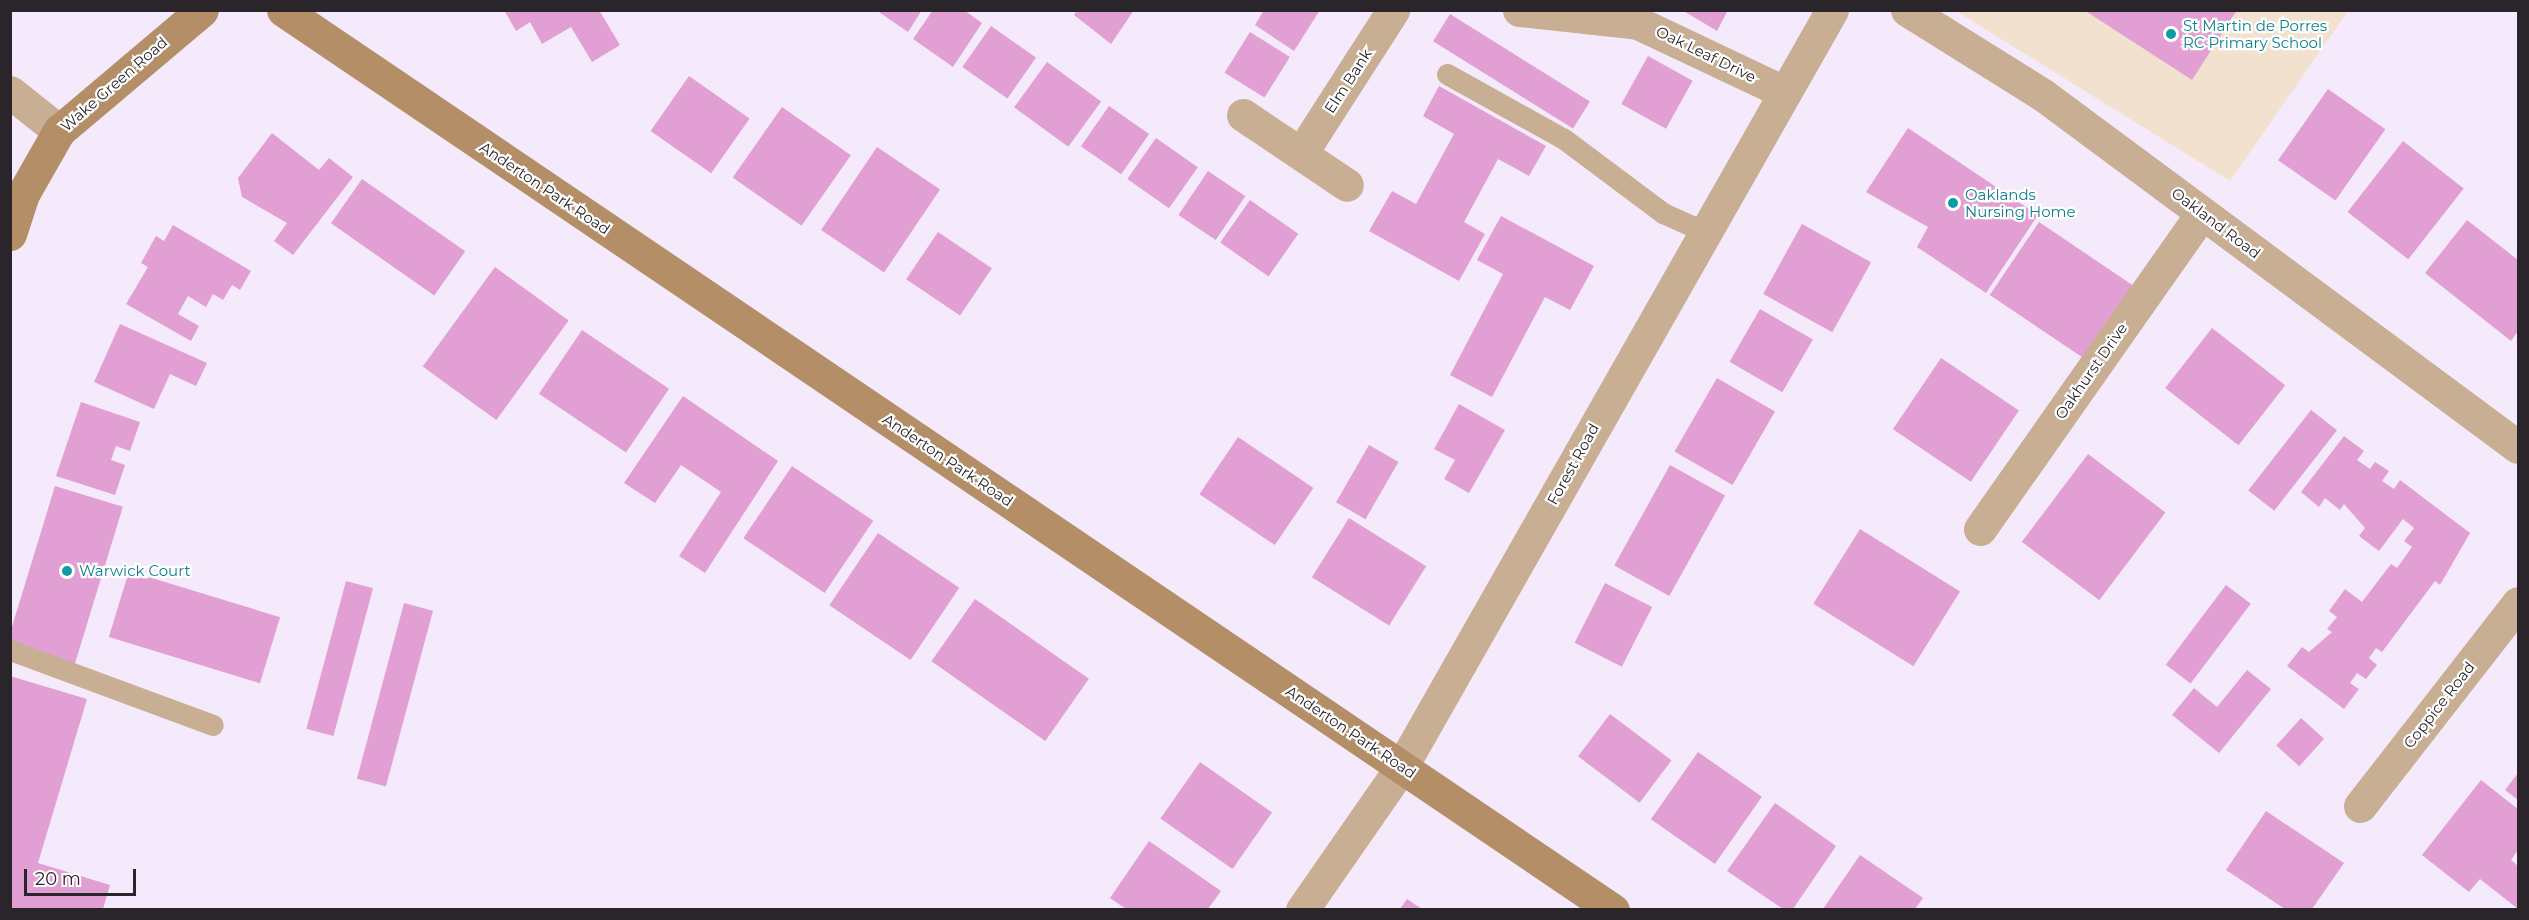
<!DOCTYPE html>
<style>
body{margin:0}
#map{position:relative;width:2529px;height:920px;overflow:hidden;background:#f4eafb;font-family:Montserrat,sans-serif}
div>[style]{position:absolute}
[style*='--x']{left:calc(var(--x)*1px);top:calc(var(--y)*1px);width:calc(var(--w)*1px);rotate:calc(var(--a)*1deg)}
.education>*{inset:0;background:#f3e1d0}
.building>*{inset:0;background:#e29fd4;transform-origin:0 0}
.lane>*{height:21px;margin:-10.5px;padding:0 10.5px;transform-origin:10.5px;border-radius:10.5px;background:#c8ae93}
.street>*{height:33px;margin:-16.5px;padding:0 16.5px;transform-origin:16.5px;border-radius:16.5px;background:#c8ae93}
.secondary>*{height:33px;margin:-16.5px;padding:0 16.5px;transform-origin:16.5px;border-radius:16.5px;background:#b38e66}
.dots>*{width:16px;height:16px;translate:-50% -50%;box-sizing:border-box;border:3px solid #fff;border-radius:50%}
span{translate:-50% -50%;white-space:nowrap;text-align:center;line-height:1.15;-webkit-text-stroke:4.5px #fff;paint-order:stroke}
.culture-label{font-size:15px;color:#0d838f}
.left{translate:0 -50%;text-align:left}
.street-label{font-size:15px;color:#29252b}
.frame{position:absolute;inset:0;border:12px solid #29252b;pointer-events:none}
.scale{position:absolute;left:24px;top:869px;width:112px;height:27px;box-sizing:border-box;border:3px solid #29252b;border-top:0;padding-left:8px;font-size:18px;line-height:21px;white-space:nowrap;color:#29252b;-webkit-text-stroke:4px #fff;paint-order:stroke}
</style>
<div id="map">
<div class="education">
<div style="clip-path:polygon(1956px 11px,2348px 11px,2230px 181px)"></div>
</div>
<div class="building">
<div style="clip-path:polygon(504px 10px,599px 10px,620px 45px,592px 62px,571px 27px,542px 44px,530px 22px,516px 31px)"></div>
<div style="clip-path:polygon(876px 10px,922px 10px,908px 32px)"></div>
<div style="clip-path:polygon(933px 10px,964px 10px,982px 23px,953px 67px,913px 39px)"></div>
<div style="clip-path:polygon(1077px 10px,1134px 10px,1111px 44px,1074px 15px)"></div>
<div style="clip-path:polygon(1264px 10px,1320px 10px,1294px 51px,1255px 25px)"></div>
<div style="clip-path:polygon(1682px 10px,1728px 10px,1717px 31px)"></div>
<div style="clip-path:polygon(2084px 10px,2237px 10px,2192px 80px)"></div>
<div style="left:1450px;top:14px;width:165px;height:32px;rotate:32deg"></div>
<div style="left:991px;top:26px;width:55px;height:50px;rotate:35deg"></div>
<div style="left:1250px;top:32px;width:47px;height:48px;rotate:32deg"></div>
<div style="left:1648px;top:56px;width:51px;height:55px;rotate:29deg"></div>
<div style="left:1047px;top:62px;width:67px;height:56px;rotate:36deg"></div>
<div style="left:689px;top:76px;width:74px;height:67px;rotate:35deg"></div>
<div style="clip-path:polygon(1439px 86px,1546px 146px,1529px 176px,1498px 159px,1464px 222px,1485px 234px,1459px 281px,1369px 231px,1392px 191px,1416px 204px,1454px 134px,1423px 116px)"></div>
<div style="left:2328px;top:89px;width:70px;height:87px;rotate:35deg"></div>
<div style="left:1109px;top:106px;width:49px;height:49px;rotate:35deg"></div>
<div style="left:782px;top:107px;width:84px;height:86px;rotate:35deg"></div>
<div style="clip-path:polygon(1908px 128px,2038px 215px,1986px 293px,1917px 247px,1928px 227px,1866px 192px)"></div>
<div style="clip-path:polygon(272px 133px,319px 170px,329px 158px,353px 177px,293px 255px,274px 241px,287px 223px,242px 197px,238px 178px)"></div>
<div style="left:1156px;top:138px;width:51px;height:50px;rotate:35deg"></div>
<div style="left:2403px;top:141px;width:77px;height:90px;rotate:38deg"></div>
<div style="left:877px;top:147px;width:76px;height:100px;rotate:34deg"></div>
<div style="left:1208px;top:171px;width:45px;height:53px;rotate:34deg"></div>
<div style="left:362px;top:179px;width:126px;height:54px;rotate:35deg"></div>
<div style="left:1250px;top:200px;width:59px;height:52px;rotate:35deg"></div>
<div style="clip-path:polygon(1501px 216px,1594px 266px,1570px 310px,1545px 297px,1492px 397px,1450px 375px,1503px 274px,1477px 260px)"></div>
<div style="clip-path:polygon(2467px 220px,2518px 260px,2518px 331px,2511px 341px,2425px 273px)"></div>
<div style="left:2039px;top:222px;width:121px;height:88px;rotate:34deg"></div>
<div style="left:1802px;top:224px;width:79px;height:80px;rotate:29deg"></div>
<div style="clip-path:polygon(173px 225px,251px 271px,240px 290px,232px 285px,223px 300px,213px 294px,206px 307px,188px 296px,178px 314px,199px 326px,191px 341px,126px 304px,148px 267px,141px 263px,156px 236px,164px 241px)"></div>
<div style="left:938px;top:232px;width:65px;height:57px;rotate:34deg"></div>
<div style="left:495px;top:267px;width:91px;height:123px;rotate:36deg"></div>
<div style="left:1760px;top:309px;width:61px;height:61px;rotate:30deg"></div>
<div style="clip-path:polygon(120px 324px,207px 363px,196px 386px,170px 374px,154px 409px,94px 382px)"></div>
<div style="left:2212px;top:328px;width:93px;height:76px;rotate:38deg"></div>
<div style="left:582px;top:330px;width:105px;height:77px;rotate:34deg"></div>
<div style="left:1941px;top:358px;width:94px;height:86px;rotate:34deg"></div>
<div style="left:1717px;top:378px;width:67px;height:85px;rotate:30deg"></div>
<div style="clip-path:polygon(683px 396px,778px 461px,705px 573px,679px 556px,721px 492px,681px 465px,655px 503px,624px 483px)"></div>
<div style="clip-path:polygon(81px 402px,140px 422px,130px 451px,116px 446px,111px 460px,125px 465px,115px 495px,56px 476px)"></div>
<div style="clip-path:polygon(1459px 404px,1505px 430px,1469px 493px,1444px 479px,1455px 460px,1434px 449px)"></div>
<div style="left:2311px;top:410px;width:33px;height:102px;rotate:38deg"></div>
<div style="clip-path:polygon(2344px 436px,2364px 451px,2357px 460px,2370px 469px,2375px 462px,2389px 471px,2382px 481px,2394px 489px,2400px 480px,2470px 533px,2440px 585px,2435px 581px,2382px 652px,2376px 648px,2369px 658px,2377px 665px,2366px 679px,2357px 673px,2350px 683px,2359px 689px,2344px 709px,2287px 666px,2302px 647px,2309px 652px,2332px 632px,2327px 629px,2337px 617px,2329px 611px,2345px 589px,2362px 602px,2391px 564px,2397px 568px,2412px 547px,2404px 541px,2414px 528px,2403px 519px,2379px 551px,2359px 536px,2365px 528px,2344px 504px,2340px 510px,2325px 498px,2319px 507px,2301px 492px)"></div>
<div style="left:1238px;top:437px;width:91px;height:69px;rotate:34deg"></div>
<div style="left:1369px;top:445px;width:34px;height:66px;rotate:30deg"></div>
<div style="left:2088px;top:454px;width:97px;height:110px;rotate:37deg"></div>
<div style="left:1670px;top:465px;width:63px;height:115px;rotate:29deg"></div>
<div style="left:792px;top:466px;width:98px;height:87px;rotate:34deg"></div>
<div style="left:55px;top:486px;width:71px;height:165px;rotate:17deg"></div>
<div style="left:1349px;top:518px;width:91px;height:70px;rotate:32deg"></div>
<div style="left:1860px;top:529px;width:118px;height:88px;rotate:32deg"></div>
<div style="left:878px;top:533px;width:98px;height:87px;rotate:34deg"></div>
<div style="left:129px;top:571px;width:158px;height:69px;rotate:17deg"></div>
<div style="left:346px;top:581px;width:28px;height:153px;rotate:15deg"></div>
<div style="left:1605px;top:583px;width:53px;height:67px;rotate:27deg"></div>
<div style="left:2226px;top:585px;width:31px;height:100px;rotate:37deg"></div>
<div style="left:975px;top:599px;width:139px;height:76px;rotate:35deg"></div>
<div style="left:404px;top:603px;width:30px;height:182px;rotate:15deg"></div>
<div style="clip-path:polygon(2247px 670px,2271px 689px,2219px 753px,2172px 715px,2194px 688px,2217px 707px)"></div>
<div style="clip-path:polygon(10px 676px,87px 699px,38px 863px,110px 885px,103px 909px,10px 909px)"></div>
<div style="left:1610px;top:714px;width:77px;height:53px;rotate:37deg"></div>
<div style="left:2301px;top:718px;width:31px;height:37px;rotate:42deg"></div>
<div style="left:1698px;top:752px;width:78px;height:82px;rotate:35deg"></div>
<div style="left:1200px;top:762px;width:88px;height:69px;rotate:35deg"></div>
<div style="clip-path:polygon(2518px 773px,2518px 800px,2505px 790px)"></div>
<div style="clip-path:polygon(2481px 780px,2518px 809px,2518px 850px,2511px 860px,2518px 866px,2518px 909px,2480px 879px,2469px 892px,2422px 855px)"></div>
<div style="clip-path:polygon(1775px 803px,1836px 846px,1793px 909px,1783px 909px,1727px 871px)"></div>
<div style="clip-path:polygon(2266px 811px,2344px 863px,2312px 909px,2285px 909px,2226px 870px)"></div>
<div style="clip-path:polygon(1149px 841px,1221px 891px,1208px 909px,1126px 909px,1110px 898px)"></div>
<div style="clip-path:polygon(1860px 855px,1923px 898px,1915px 909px,1823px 909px)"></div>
<div style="clip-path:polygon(1407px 899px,1422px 909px,1400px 909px)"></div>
</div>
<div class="lane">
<div style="--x:1447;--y:74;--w:134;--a:29.1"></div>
<div style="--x:1564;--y:139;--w:124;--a:36.8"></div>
<div style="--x:1663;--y:213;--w:46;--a:24.3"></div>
<div style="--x:10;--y:650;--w:216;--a:20.3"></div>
</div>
<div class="street">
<div style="--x:1519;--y:10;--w:120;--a:6.2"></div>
<div style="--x:1638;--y:23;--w:161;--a:25.3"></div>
<div style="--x:1907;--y:10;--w:160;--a:32"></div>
<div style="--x:2043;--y:95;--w:591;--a:36.54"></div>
<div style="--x:10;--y:92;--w:63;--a:38.5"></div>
<div style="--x:1243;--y:115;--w:125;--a:33.9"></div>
<div style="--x:1302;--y:152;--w:169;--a:-57.3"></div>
<div style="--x:1980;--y:529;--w:386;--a:-54.9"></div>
<div style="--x:2360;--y:806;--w:257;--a:-52.1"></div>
<div style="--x:1302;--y:910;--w:175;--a:-55.2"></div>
<div style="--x:1402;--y:766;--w:870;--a:-60.37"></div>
</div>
<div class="secondary">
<div style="--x:283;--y:10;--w:1606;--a:34.09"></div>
<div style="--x:10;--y:234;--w:42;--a:-72"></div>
<div style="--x:23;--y:194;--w:73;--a:-60.3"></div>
<div style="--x:59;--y:131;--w:187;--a:-40.2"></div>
</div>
<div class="dots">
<div style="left:2171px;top:34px;background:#0f9aa8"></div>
<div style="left:1953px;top:203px;background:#0f9aa8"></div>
<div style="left:67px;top:571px;background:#0f9aa8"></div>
</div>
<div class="culture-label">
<span class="left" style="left:2183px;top:34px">St Martin de Porres<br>RC Primary School</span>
<span class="left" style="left:1965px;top:203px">Oaklands<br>Nursing Home</span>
<span class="left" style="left:79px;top:571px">Warwick Court</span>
</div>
<div class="street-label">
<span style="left:1706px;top:54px;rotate:26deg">Oak Leaf Drive</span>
<span style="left:1348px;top:81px;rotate:-57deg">Elm Bank</span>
<span style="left:114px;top:84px;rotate:-41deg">Wake Green Road</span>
<span style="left:545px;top:188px;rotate:34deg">Anderton Park Road</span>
<span style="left:2216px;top:223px;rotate:37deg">Oakland Road</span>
<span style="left:2091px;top:371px;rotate:-55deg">Oakhurst Drive</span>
<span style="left:948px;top:460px;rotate:34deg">Anderton Park Road</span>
<span style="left:1573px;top:464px;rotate:-61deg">Forest Road</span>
<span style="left:2439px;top:705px;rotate:-52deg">Coppice Road</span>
<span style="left:1351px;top:732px;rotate:34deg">Anderton Park Road</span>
</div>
<div class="frame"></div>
<div class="scale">20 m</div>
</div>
